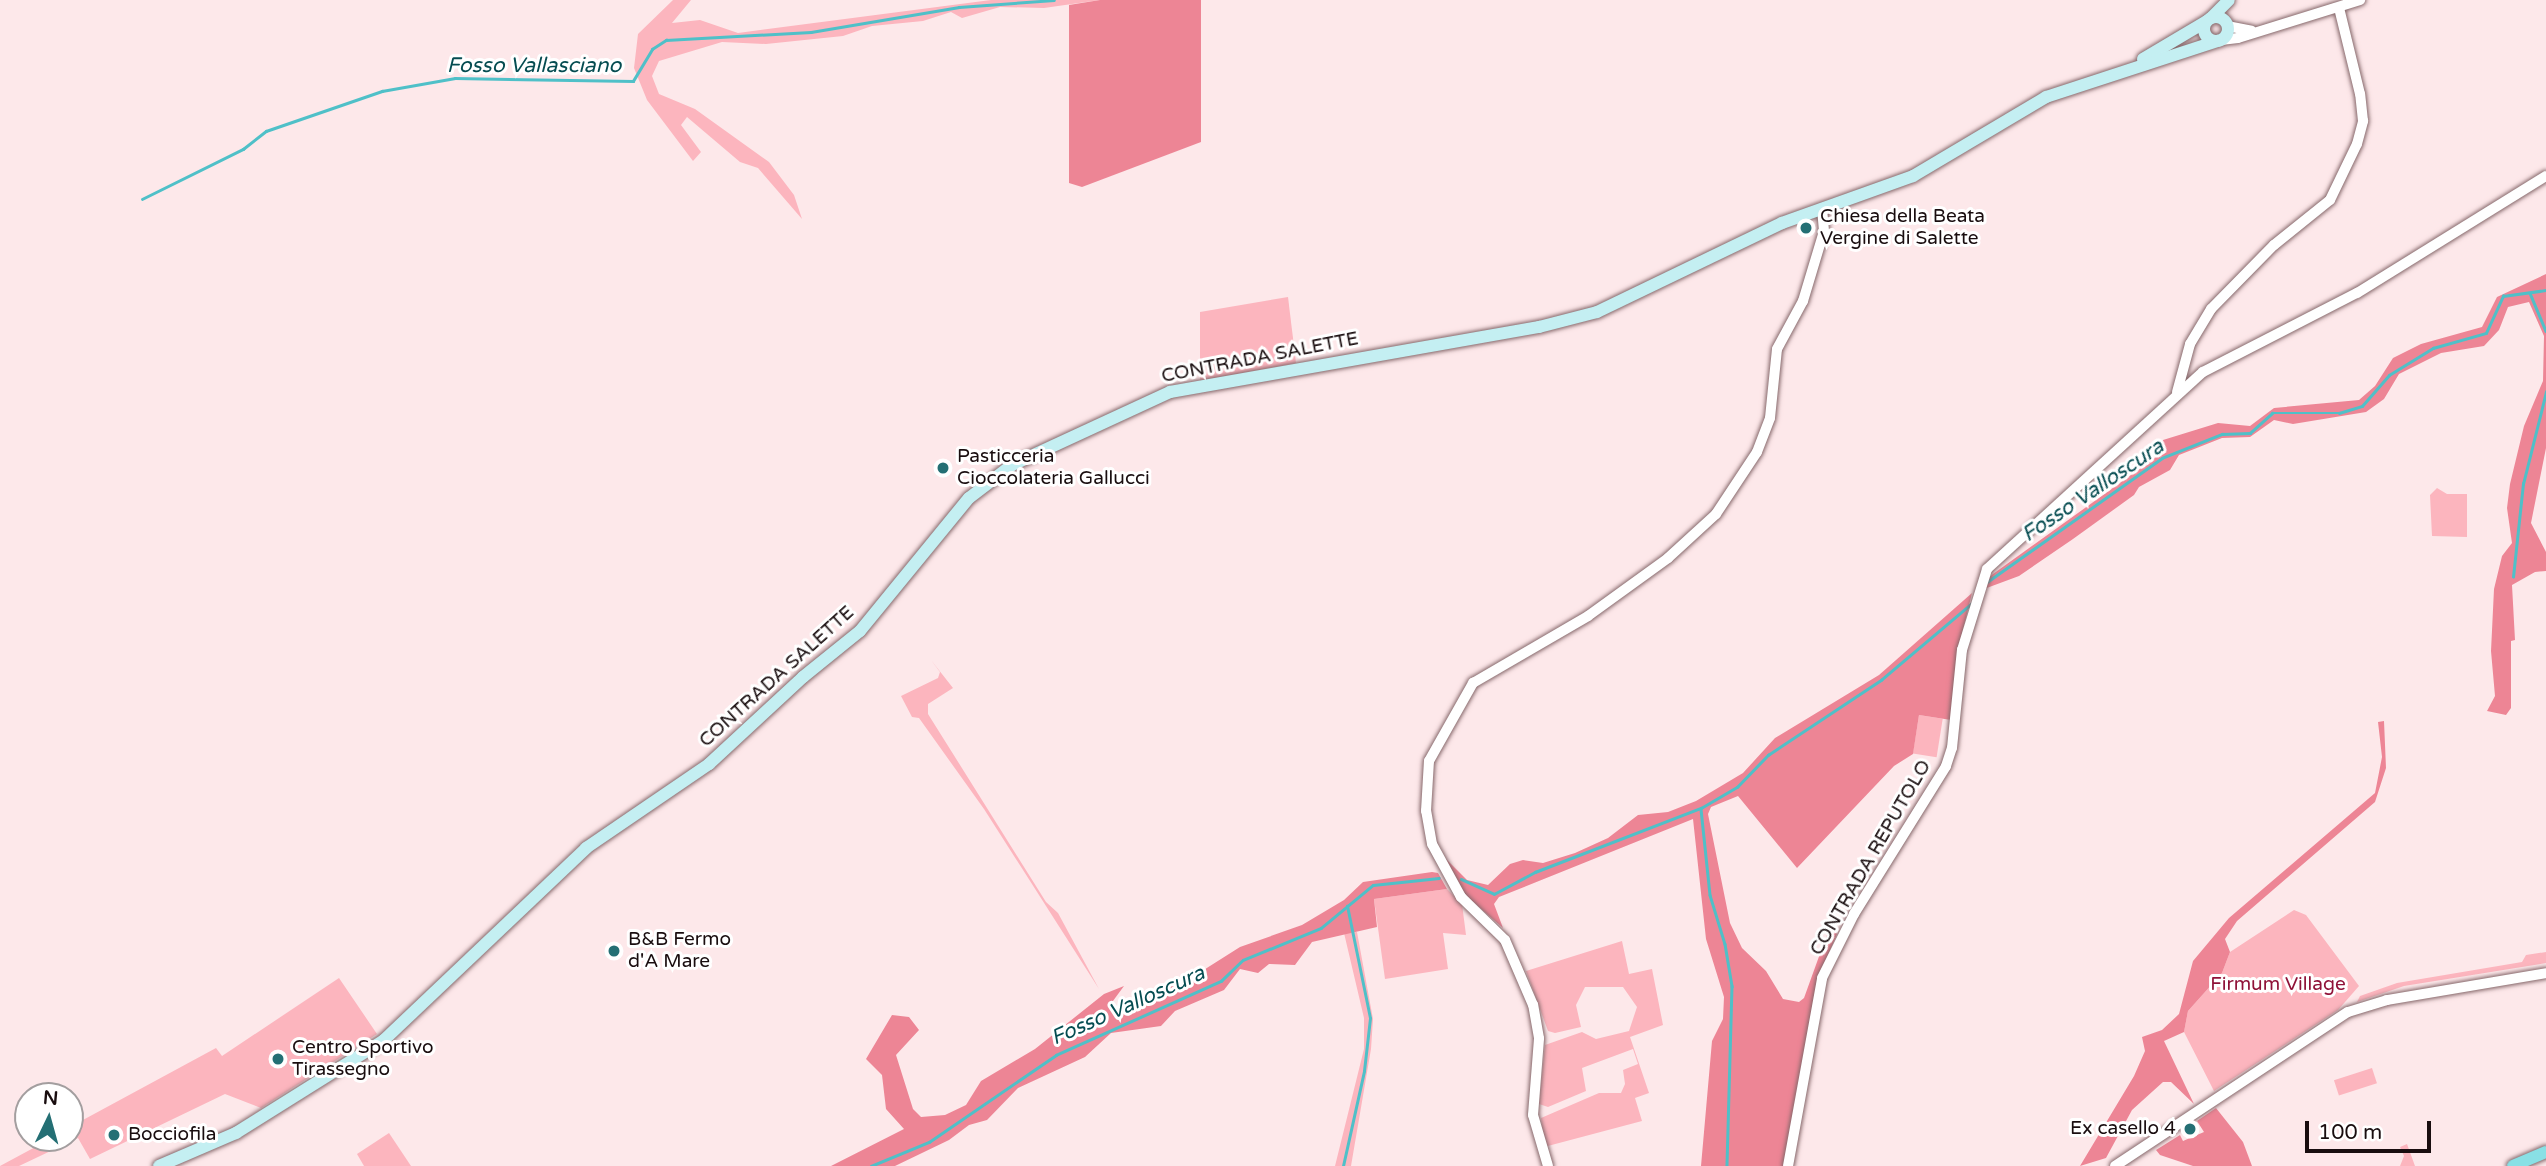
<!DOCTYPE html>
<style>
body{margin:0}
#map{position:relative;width:2546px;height:1166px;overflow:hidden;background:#fde8ea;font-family:"Varela Round",sans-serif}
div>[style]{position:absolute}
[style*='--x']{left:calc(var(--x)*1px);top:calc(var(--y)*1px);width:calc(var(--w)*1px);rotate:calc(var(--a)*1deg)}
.green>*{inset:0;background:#fcb5be;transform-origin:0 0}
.forest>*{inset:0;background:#ed8595}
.stream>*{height:2.5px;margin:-1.25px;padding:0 1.25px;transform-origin:1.25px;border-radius:1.25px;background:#4fc0c8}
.roads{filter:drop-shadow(0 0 2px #86686b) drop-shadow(0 0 2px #86686b)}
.tertiary>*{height:10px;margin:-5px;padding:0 5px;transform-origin:5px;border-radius:5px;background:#fff}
.secondary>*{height:12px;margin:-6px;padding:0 6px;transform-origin:6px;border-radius:6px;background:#c4eff2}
.secondary>.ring{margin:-6px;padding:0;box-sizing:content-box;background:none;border:12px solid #c4eff2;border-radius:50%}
.primary>*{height:12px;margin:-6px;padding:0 6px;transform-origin:6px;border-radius:6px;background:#89e0e5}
.dots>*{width:19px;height:19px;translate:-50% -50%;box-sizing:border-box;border:4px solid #fff;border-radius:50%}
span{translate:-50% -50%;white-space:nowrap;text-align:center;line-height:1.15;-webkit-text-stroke:6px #fff;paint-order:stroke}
.poi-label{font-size:19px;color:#190d0f}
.left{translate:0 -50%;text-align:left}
.right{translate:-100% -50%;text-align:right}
.street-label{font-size:19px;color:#190d0f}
.park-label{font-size:19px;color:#8f1238}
.water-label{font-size:21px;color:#054c51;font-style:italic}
.north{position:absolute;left:14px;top:1082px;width:70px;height:70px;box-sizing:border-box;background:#fff;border:2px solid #a39e9f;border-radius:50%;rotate:5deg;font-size:19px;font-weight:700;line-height:28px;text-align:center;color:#190d0f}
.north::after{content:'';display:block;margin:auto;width:24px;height:32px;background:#246f74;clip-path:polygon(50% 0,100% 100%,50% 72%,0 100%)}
.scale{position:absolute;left:2305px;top:1121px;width:126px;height:32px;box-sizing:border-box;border:4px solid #190d0f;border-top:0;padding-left:9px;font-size:21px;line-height:24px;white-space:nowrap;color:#190d0f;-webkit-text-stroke:5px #fff;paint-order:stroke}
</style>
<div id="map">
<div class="green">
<div style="clip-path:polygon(673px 0,691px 0,672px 23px,700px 20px,738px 33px,991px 0,1100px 0,1044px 8px,1000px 7px,962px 18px,951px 12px,923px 21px,872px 26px,843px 36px,766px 44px,722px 42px,659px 61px,652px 76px,659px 94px,695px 109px,769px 162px,794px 195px,802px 219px,758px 168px,740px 162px,687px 117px,681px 125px,701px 152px,693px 161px,647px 100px,634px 68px,638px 34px)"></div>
<div style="clip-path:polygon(1288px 297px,1296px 363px,1200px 381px,1200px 312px)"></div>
<div style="clip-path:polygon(2437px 488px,2447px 494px,2467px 494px,2467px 537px,2432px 536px,2430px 495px)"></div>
<div style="clip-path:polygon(931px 660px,953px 688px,928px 704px,928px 714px,1046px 902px,1058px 913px,1099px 989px,984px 809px,919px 718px,912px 717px,901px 696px,938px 678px,940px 672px)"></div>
<div style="left:1919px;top:715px;width:24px;height:39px;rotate:9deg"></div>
<div style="clip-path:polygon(1447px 889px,1462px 904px,1466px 935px,1443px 933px,1448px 969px,1385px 979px,1374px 899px)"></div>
<div style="clip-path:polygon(2294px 910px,2306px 915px,2359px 986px,2338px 1010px,2214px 1091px,2184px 1032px,2188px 1011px,2222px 973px,2230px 952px)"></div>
<div style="clip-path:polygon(1357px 932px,1373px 1019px,1371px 1049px,1351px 1166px,1335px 1166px,1364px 1049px,1364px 1018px,1344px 933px)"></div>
<div style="clip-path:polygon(1622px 941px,1629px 974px,1652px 969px,1663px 1025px,1630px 1037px,1649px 1093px,1635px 1098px,1642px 1121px,1544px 1147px,1541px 1118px,1599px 1093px,1621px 1093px,1625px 1084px,1623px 1070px,1638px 1064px,1633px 1049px,1582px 1068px,1586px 1091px,1548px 1107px,1539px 1104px,1545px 1045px,1582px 1032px,1596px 1039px,1629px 1031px,1637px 1007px,1623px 987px,1585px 987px,1576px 1005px,1581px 1027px,1555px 1033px,1548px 1031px,1526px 971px)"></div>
<div style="clip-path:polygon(2546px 952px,2546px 963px,2404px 986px,2357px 1002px,2360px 996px,2397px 983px,2522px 962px,2526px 955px)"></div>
<div style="clip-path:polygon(339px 978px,377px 1034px,261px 1108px,225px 1094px,90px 1159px,78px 1138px,19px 1166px,0 1166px,52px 1138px,70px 1138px,70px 1127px,216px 1048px,222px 1056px)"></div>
<div style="left:2372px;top:1068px;width:16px;height:40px;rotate:72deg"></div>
<div style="clip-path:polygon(389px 1133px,411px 1166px,364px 1166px,357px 1154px)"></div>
<div style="clip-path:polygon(2407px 1144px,2415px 1166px,2400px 1166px,2404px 1156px,2400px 1147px)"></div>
</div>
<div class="forest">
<div style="clip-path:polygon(1100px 0,1201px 0,1201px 142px,1082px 187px,1069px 183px,1069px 5px)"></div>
<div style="clip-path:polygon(2546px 274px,2546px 448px,2531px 523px,2546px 552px,2546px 571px,2535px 572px,2512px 585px,2515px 640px,2511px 641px,2511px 708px,2506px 715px,2487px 711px,2495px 696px,2491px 651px,2494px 589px,2502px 556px,2512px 543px,2507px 508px,2510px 484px,2524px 426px,2543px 381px,2544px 336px,2529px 302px,2508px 307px,2499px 330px,2484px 346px,2441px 353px,2399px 374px,2384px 399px,2366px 412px,2293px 424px,2274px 420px,2250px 437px,2222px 438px,2179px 455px,2170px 470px,2139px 487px,2134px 495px,2073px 539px,2019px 576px,1984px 589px,1985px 581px,1993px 574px,2156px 457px,2163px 440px,2218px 423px,2250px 426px,2274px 408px,2359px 400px,2375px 386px,2393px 358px,2421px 344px,2482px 327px,2497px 297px)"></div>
<div style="clip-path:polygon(1972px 593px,1961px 638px,1951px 720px,1919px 715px,1913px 754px,1894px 766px,1797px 868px,1738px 796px,1711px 807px,1708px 814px,1730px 923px,1742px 948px,1766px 971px,1783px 999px,1799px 1002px,1804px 998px,1830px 926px,1837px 934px,1821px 971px,1784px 1166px,1701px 1166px,1712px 1041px,1723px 1019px,1724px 997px,1706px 939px,1693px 819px,1499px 897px,1494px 904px,1503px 928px,1464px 894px,1445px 858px,1467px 880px,1488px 885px,1510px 864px,1523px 860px,1543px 863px,1575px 853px,1608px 838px,1638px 815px,1668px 812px,1696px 801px,1743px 773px,1775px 738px,1879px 675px)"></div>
<div style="clip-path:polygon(2384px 721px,2386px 768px,2375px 802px,2237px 921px,2225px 939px,2230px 952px,2222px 973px,2188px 1011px,2184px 1032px,2164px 1041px,2194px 1104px,2171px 1082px,2163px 1082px,2132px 1110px,2106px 1158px,2080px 1166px,2134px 1076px,2145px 1051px,2142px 1037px,2162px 1030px,2179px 1014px,2193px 961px,2229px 918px,2375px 793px,2382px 757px,2378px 722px)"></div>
<div style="clip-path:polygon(1432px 872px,1438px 873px,1447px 889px,1374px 899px,1377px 927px,1312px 942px,1295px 965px,1269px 964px,1258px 973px,1240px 969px,1224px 990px,1175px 1011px,1161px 1026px,1111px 1033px,1085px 1057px,1018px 1088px,987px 1120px,969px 1125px,949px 1140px,895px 1166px,831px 1166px,904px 1129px,886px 1109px,882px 1075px,866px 1059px,892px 1015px,909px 1017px,919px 1030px,896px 1055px,913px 1109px,921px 1117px,945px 1115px,966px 1105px,981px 1081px,1035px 1049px,1104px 994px,1124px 986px,1110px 1005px,1112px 1009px,1191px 978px,1240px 947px,1302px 925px,1344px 900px,1363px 882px)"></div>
<div style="clip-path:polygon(2216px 1108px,2243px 1142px,2252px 1166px,2193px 1166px,2160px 1155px,2156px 1150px,2180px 1135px,2183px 1141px,2204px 1132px,2197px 1121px)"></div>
</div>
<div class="stream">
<div style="--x:142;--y:199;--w:113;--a:-26.3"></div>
<div style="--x:243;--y:149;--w:29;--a:-38"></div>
<div style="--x:266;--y:131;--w:123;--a:-19"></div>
<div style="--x:382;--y:91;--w:74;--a:-10.1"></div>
<div style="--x:455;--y:78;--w:178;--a:1"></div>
<div style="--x:633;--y:81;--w:37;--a:-59"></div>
<div style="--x:652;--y:49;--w:17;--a:-33"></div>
<div style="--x:666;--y:40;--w:145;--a:-3.2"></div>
<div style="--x:811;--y:32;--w:150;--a:-9.6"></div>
<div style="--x:959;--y:7;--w:95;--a:-4.2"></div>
<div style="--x:2530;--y:293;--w:41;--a:67.2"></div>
<div style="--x:2513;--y:577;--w:94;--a:-83.9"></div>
<div style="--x:2523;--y:484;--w:95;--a:-76"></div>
<div style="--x:1987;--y:582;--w:214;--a:-35.3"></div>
<div style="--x:2162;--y:458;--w:65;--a:-21.8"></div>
<div style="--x:2222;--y:434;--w:28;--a:-2"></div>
<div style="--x:2250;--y:433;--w:30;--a:-42"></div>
<div style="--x:2272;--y:413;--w:67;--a:0"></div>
<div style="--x:2339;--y:413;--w:24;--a:-17"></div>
<div style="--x:2362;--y:406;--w:41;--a:-48.9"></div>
<div style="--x:2389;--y:375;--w:52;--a:-31.5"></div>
<div style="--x:2433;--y:348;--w:55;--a:-15.8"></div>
<div style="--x:2486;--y:333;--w:41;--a:-65.3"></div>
<div style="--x:2503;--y:296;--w:43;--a:-7.9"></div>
<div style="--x:1701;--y:809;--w:86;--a:84"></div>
<div style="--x:1710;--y:895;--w:51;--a:73"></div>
<div style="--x:1725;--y:944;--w:43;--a:80.5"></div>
<div style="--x:1732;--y:986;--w:180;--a:91.6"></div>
<div style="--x:1461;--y:879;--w:36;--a:24"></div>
<div style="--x:1494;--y:894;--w:47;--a:-28.2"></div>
<div style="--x:1535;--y:872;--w:178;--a:-21.1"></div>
<div style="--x:1701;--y:808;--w:42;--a:-30.3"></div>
<div style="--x:1737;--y:787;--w:45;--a:-45.9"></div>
<div style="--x:1768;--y:755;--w:136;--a:-33.6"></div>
<div style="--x:1881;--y:680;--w:118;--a:-40.2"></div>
<div style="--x:871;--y:1166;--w:63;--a:-22.5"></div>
<div style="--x:929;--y:1142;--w:154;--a:-34.4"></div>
<div style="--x:1056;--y:1055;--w:181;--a:-24.2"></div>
<div style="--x:1221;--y:981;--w:30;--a:-44"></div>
<div style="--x:1243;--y:960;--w:84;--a:-22.3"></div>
<div style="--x:1321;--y:928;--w:67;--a:-39.6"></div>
<div style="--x:1373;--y:885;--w:66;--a:-6.1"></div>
<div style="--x:1343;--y:1166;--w:97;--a:-77.5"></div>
<div style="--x:1364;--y:1071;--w:53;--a:-83.5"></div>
<div style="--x:1370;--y:1018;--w:114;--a:-101.6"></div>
</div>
<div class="roads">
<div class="tertiary">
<div style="--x:2227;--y:26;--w:25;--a:11"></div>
<div style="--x:2221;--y:40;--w:17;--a:-7"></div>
<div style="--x:2238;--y:38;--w:128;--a:-17.3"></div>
<div style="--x:2177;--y:392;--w:50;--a:-74.8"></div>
<div style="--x:2190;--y:344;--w:41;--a:-59"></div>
<div style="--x:2211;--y:309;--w:90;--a:-45.5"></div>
<div style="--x:2274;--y:245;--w:72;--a:-38.8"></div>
<div style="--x:2330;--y:200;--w:62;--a:-64.3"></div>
<div style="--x:2357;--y:144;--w:24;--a:-75"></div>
<div style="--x:2363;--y:121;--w:27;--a:-96"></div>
<div style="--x:2360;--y:94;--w:89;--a:-103.7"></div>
<div style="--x:1548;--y:1166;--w:53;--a:-106.4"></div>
<div style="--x:1533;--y:1115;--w:77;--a:-85.5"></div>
<div style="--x:1539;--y:1038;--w:34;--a:-100"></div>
<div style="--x:1533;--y:1005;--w:71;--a:-113.3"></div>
<div style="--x:1505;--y:940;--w:62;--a:-135.7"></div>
<div style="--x:1461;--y:897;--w:60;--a:-118.7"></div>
<div style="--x:1432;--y:844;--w:34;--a:-100"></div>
<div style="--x:1426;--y:811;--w:50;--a:-86.6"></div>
<div style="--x:1429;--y:761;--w:90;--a:-60.6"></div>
<div style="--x:1473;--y:683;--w:133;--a:-30.2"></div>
<div style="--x:1588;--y:616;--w:99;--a:-35.9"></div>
<div style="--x:1668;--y:558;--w:65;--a:-42.5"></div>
<div style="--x:1716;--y:514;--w:74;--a:-56.5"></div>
<div style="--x:1757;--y:452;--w:36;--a:-69"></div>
<div style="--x:1770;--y:418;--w:69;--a:-84.2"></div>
<div style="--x:1777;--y:349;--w:55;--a:-61.6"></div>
<div style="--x:1803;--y:301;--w:73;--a:-73.3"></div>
<div style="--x:1824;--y:231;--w:21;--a:-95"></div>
<div style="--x:1788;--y:1166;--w:191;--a:-79.7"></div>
<div style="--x:1822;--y:978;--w:72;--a:-63.4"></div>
<div style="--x:1854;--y:914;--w:174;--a:-58.1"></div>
<div style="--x:1946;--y:766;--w:19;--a:-72"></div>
<div style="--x:1952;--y:748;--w:99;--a:-84.2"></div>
<div style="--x:1962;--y:650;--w:85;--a:-72.8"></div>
<div style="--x:1987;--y:569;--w:292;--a:-42.4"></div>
<div style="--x:2203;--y:372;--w:173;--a:-27.2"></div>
<div style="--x:2357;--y:293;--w:222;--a:-31.8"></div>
<div style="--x:2115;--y:1166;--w:279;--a:-33.5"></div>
<div style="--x:2348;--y:1012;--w:41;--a:-17.1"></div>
<div style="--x:2387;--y:1000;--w:161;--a:-9.6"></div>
</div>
<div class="secondary">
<div class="ring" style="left:2204px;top:17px;width:12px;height:12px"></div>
<div style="--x:2211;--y:18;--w:25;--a:-45"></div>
<div style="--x:2143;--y:59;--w:74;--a:-30.7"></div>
<div style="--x:159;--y:1166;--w:84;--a:-23.2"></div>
<div style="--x:236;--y:1133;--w:175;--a:-32.1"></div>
<div style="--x:384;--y:1040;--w:279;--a:-43.5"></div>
<div style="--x:586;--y:848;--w:149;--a:-34.3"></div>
<div style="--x:709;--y:764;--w:128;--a:-42.8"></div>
<div style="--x:803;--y:677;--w:73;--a:-38.9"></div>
<div style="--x:860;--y:631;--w:172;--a:-50.7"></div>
<div style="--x:969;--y:498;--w:54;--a:-37.5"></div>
<div style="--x:1012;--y:465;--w:174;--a:-24.8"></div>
<div style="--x:1170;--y:392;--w:375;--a:-10"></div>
<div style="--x:1539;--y:327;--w:60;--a:-14.5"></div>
<div style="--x:1597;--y:312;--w:205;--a:-25.7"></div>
<div style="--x:1782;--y:223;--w:139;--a:-19.7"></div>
<div style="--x:1913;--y:176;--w:155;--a:-30.7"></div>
<div style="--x:2046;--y:97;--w:180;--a:-18.1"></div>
</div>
<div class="primary">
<div style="--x:2513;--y:1166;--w:36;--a:-23"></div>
</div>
</div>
<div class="dots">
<div style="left:1806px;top:228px;background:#246f74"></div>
<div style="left:943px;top:468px;background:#246f74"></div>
<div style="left:614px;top:951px;background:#246f74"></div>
<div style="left:278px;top:1059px;background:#246f74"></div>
<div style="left:2190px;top:1129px;background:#246f74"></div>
<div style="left:114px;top:1135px;background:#246f74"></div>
</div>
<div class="poi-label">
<span class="left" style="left:1820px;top:228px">Chiesa della Beata<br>Vergine di Salette</span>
<span class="left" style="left:957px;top:468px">Pasticceria<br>Cioccolateria Gallucci</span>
<span class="left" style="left:628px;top:951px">B&amp;B Fermo<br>d'A Mare</span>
<span class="left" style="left:292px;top:1059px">Centro Sportivo<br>Tirassegno</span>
<span class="right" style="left:2176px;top:1129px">Ex casello 4</span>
<span class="left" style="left:128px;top:1135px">Bocciofila</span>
</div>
<div class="street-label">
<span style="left:1260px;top:358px;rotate:-11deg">CONTRADA SALETTE</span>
<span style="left:777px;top:677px;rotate:-42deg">CONTRADA SALETTE</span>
<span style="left:1871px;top:858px;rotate:-60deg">CONTRADA REPUTOLO</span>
</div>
<div class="park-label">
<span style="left:2278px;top:985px">Firmum Village</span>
</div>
<div class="water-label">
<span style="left:534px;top:66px">Fosso Vallasciano</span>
<span style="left:2093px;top:491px;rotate:-34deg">Fosso Valloscura</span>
<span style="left:1128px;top:1006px;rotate:-24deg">Fosso Valloscura</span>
</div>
<div class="north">N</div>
<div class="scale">100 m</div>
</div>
